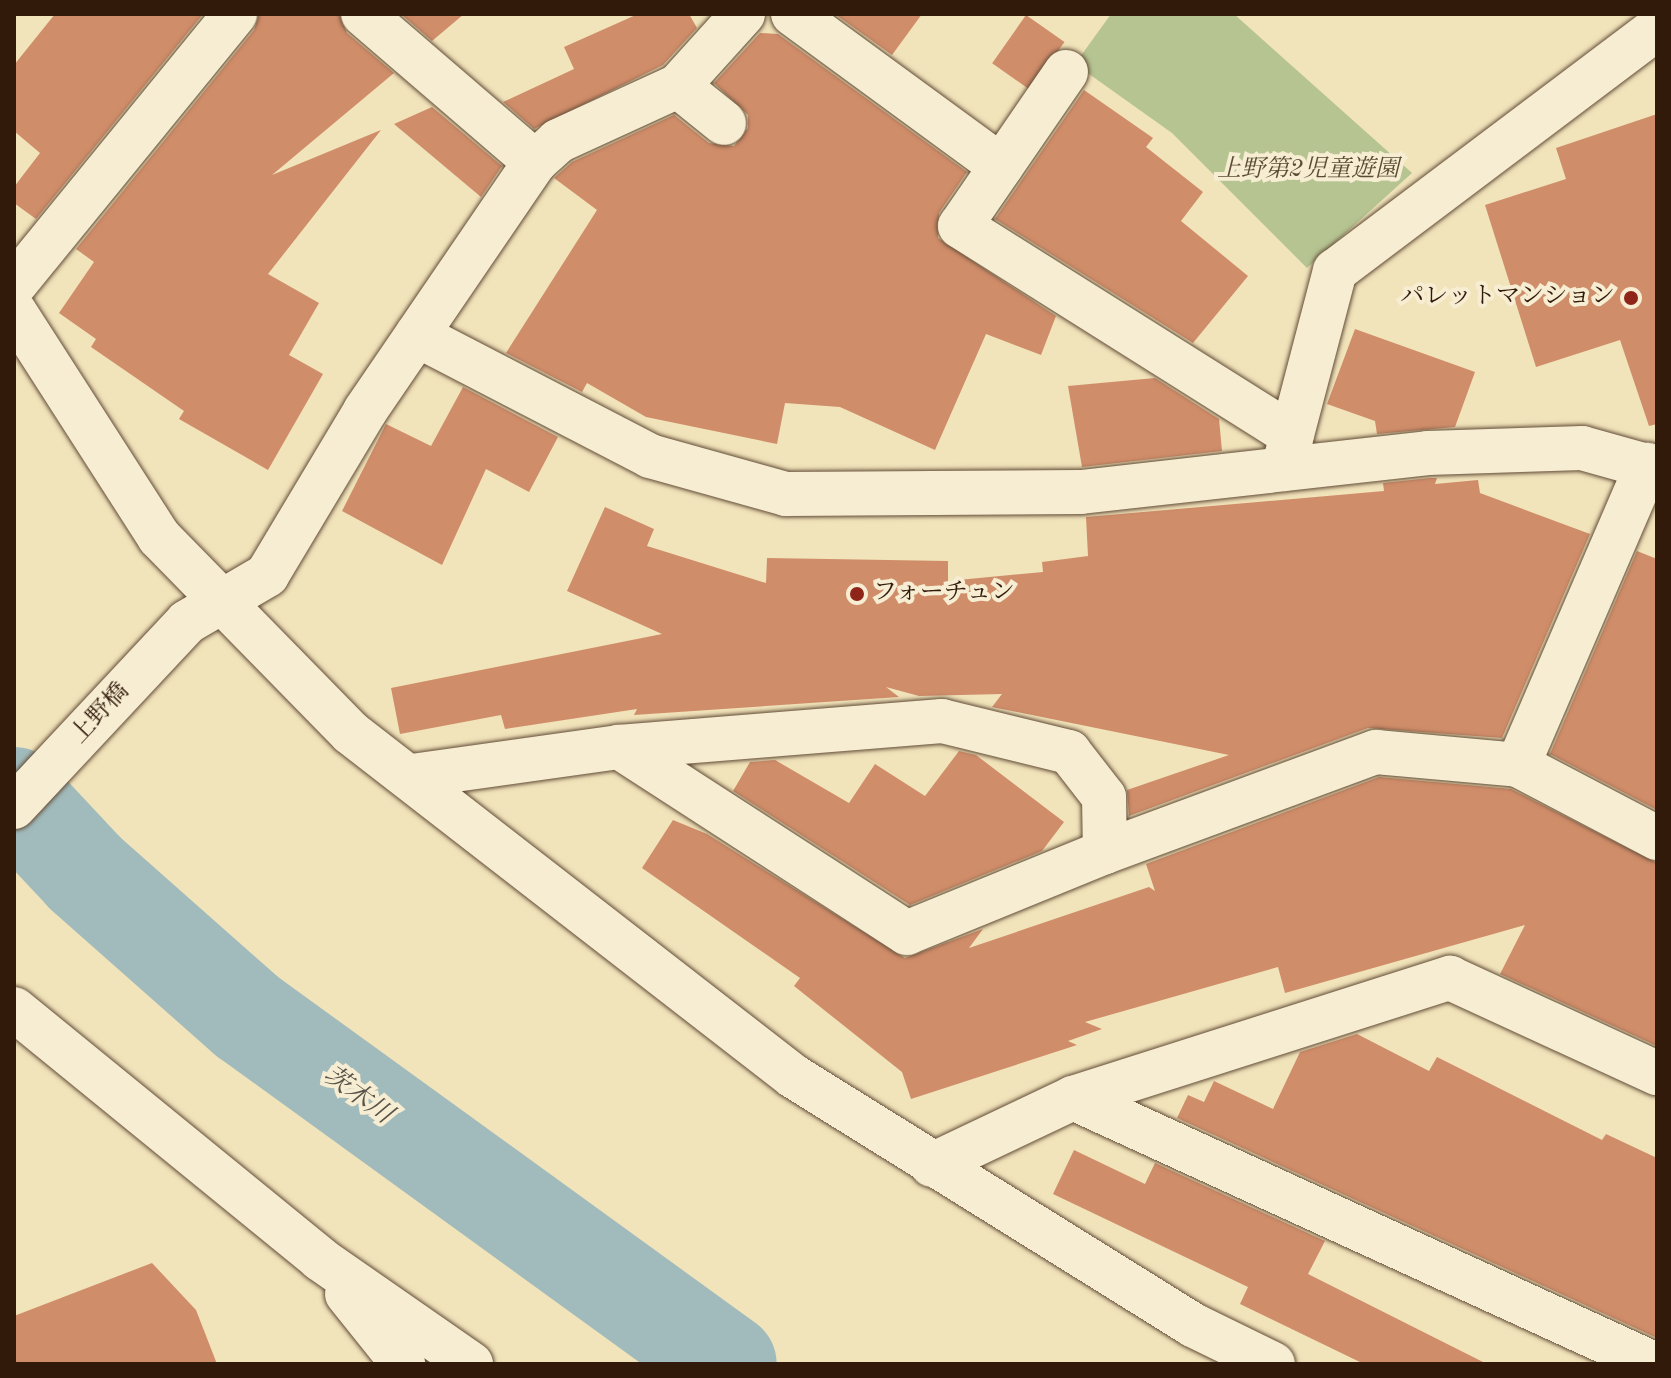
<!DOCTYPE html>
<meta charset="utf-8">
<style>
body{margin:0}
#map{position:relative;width:1671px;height:1378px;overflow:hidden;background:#f1e3ba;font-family:"Old Standard TT","Noto Serif JP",serif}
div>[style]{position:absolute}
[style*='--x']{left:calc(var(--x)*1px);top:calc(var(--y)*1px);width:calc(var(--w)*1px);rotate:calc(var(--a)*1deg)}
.green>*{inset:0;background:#b6c492}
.river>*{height:100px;margin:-50px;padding:0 50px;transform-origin:50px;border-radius:50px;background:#a1bbbc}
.building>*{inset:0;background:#d08d6a;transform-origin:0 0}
.roads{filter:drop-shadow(0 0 2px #624c37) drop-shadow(0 0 2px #624c37)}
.minor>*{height:44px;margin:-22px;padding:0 22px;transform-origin:22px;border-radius:22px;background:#f6edd2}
.dots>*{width:22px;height:22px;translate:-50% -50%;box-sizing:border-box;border:4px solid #f6edd2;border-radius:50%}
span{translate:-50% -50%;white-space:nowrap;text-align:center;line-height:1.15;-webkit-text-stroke:8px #f6edd2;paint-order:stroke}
.park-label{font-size:24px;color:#5a4d34;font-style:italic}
.poi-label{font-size:24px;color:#321a0b}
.right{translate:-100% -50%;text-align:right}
.left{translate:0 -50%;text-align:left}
.street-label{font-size:24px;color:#321a0b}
.water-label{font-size:26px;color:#595249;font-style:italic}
.frame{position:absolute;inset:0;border:16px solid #321a0b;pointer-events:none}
</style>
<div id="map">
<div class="green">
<div style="clip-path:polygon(1111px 14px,1234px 14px,1412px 173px,1307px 268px,1172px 133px,1075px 64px)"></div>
</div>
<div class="river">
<div style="--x:14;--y:797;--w:104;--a:46.9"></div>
<div style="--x:85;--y:873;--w:217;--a:41.5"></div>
<div style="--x:248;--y:1017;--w:591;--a:35.92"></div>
</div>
<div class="building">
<div style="clip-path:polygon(55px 14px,203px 14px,36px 219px,14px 203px,14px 187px,40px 153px,14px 131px,14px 65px)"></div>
<div style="clip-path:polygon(259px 14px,339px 14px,347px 33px,394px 73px,272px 175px,381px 130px,268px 274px,319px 303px,289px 355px,323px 374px,268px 470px,179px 419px,184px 411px,91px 347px,96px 339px,59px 313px,94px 262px,76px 249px,254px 30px)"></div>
<div style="clip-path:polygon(401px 14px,464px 14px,432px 41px)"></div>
<div style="clip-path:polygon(638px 14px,689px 14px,697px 28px,663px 65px,534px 129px,503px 102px,574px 69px,564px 47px)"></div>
<div style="clip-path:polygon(835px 14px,922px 14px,892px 55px)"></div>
<div style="left:1026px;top:15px;width:47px;height:59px;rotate:35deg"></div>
<div style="clip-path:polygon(760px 33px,778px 34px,967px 172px,939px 213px,938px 238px,1056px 316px,1041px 355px,986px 334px,935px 450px,840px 407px,785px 403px,777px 444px,646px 417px,587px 383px,582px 392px,506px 353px,597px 210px,554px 178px,572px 162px,674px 115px,709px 143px,734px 146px,748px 128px,748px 115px,714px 83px)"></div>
<div style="clip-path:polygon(1084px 90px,1153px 138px,1146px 147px,1203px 192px,1181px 221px,1248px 276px,1193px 343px,995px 219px)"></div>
<div style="clip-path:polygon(432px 107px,502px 166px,481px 197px,394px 124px)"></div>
<div style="clip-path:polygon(1657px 114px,1657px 424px,1649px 426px,1620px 340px,1536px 367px,1485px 205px,1566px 179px,1556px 148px)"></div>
<div style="clip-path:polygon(1355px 329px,1475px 372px,1455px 427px,1377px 434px,1375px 421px,1327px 404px)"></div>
<div style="clip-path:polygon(1155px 378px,1219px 419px,1222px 451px,1082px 467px,1068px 386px)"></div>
<div style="clip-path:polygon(463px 387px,558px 437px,529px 492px,486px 469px,442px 565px,342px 511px,386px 424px,431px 446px)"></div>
<div style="clip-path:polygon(1430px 478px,1437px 478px,1435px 484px,1478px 480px,1480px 493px,1590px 534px,1502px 738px,1368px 728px,1129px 816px,1127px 790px,1229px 755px,992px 707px,1002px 694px,919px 696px,886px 687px,899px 697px,634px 715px,637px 709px,505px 729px,501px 715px,400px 734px,391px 688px,662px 634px,567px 591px,605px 507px,654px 529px,647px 546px,766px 583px,767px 558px,948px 561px,948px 581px,1043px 572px,1042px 562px,1088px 556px,1086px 517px,1384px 491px,1383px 483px)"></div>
<div style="clip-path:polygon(1637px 551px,1657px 559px,1657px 810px,1550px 754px)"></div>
<div style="clip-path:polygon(959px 751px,976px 755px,1064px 822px,1042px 851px,910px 905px,733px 791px,750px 762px,775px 760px,849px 803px,875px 764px,925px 796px)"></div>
<div style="clip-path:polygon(1379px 777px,1511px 789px,1657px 863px,1657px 1046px,1500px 974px,1525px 925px,1285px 993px,1278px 967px,1085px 1022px,1102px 1029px,1068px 1041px,1077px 1045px,911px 1099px,902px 1072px,794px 986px,800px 978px,642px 868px,673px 820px,707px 834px,905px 958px,983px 929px,969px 948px,1149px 887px,1155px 891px,1146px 864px)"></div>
<div style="clip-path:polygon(1357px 1034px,1429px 1071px,1437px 1057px,1602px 1140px,1606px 1134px,1657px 1158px,1657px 1338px,1177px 1118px,1188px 1095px,1204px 1102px,1214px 1081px,1273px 1109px,1300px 1052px)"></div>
<div style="clip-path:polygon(1074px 1150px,1145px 1184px,1155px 1163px,1325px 1241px,1308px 1274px,1487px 1364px,1364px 1364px,1240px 1304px,1248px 1287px,1053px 1194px)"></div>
<div style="clip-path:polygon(152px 1263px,196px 1310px,217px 1364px,14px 1364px,14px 1316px)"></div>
</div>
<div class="roads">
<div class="minor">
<div style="--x:363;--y:14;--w:227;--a:40.7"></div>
<div style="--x:793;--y:14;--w:258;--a:36.2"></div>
<div style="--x:1066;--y:72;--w:187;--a:124.5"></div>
<div style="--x:960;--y:226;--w:392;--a:32.2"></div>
<div style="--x:678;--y:86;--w:59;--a:38.8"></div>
<div style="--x:14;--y:285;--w:350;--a:-50.8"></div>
<div style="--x:14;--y:311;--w:269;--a:57.3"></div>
<div style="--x:159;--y:537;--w:274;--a:45.6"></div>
<div style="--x:351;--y:733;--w:559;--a:37.81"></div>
<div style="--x:793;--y:1076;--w:471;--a:31.9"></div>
<div style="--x:1193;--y:1325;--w:89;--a:26"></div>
<div style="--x:417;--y:335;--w:263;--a:27.4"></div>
<div style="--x:650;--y:456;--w:141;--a:15.6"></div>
<div style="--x:786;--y:494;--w:295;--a:-0.4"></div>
<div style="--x:1081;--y:492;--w:349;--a:-6.4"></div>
<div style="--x:1428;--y:453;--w:154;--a:-1.9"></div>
<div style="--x:1582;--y:448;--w:78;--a:15.6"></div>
<div style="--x:1283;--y:469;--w:205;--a:-75.3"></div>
<div style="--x:1335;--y:271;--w:403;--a:-37"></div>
<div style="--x:1518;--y:765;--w:327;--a:-66.7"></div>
<div style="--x:412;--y:776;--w:209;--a:-8"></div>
<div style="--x:619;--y:747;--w:324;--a:-4.6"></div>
<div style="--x:942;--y:721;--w:131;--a:13.7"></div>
<div style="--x:1069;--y:752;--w:57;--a:52.1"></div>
<div style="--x:1104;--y:797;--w:55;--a:89"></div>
<div style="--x:1105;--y:852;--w:214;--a:157.8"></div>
<div style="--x:907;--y:933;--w:343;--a:-147.1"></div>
<div style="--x:14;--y:807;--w:253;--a:-46.9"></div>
<div style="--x:187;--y:622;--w:93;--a:-30.4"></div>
<div style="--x:267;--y:575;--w:191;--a:-59.1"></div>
<div style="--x:365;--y:411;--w:301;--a:-55.7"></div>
<div style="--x:535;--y:162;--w:31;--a:-42"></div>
<div style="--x:558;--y:141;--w:132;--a:-24.6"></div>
<div style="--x:678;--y:86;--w:97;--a:-47.9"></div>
<div style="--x:1105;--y:852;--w:289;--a:-20.3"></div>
<div style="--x:1376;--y:752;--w:143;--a:5.2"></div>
<div style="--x:1518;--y:765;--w:157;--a:27.7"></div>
<div style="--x:14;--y:1009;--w:395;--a:39.2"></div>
<div style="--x:320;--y:1259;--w:184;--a:34.8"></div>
<div style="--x:1073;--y:1098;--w:396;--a:-17.7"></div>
<div style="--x:1450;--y:978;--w:228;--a:24.7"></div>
<div style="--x:932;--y:1165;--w:156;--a:-25.4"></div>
<div style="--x:1073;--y:1098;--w:639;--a:24.6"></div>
<div style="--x:347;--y:1294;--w:90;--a:51.3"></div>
</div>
</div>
<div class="dots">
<div style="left:1631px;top:298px;background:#8f2418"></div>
<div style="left:857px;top:594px;background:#8f2418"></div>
</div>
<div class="park-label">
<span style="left:1308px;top:171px">上野第2児童遊園</span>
</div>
<div class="poi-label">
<span class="right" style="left:1615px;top:298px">パレットマンション</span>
<span class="left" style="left:873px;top:594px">フォーチュン</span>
</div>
<div class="street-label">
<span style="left:101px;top:714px;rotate:-47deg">上野橋</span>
</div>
<div class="water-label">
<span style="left:357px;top:1096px;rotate:36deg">茨木川</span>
</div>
<div class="frame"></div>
</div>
